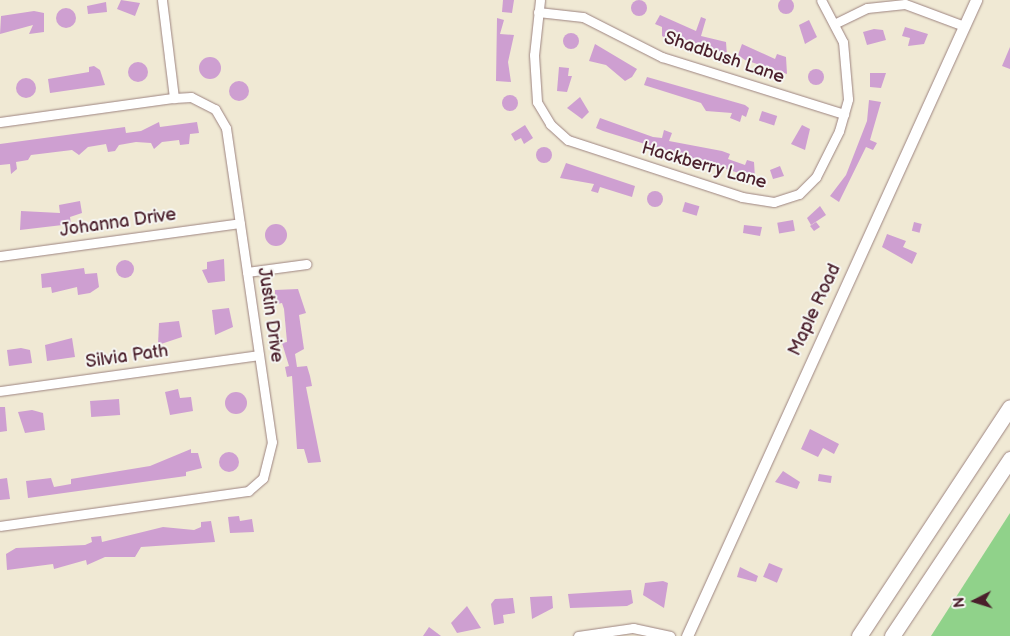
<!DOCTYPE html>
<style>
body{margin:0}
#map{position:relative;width:1010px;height:636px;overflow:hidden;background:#f0e9d4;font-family:"Balsamiq Sans",sans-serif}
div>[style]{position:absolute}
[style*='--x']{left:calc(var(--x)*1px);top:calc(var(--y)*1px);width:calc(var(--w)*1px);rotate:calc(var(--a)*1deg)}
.green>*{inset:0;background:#90d28a}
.building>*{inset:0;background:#ce9fd1;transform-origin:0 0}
.round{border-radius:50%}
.roads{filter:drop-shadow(0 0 1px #9d8480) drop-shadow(0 0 1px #9d8480)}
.street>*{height:9px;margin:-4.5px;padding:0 4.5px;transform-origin:4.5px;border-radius:4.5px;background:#fff}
.secondary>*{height:11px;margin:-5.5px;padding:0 5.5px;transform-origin:5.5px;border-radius:5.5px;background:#fff}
.highway>*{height:15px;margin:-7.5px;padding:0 7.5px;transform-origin:7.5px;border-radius:7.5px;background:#fff}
span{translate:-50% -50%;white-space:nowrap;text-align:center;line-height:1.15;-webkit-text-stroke:4px #f6f6f2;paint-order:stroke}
.street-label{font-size:18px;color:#4a1f2b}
.north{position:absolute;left:950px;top:576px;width:50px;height:50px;-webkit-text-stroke:4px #f6f6f2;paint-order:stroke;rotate:265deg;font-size:14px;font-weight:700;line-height:20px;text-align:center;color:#4a1f2b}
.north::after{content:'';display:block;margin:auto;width:18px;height:22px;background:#4a1f2b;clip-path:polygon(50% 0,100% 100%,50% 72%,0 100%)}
</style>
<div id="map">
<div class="green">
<div style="clip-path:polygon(1010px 513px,1010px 636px,931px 636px)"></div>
</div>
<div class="building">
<div class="round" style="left:778px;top:-2px;width:16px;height:16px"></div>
<div class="round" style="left:631px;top:0;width:16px;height:16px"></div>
<div style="clip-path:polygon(121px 0,140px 3px,135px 16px,117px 9px)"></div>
<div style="clip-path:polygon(503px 0,514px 0,512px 13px,502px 12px)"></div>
<div style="clip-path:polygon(106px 2px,107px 12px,88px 14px,87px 6px)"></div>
<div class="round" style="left:56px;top:8px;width:20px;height:20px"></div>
<div style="clip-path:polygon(34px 11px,44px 13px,44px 32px,29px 34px,33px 25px,0 34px,1px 16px)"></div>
<div style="clip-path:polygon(660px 15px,696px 31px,701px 17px,706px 19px,701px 36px,726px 42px,727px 56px,671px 34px,668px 39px,662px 36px,662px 27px,655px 24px)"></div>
<div style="clip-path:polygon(497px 18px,504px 20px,500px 34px,514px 35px,508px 62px,511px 82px,496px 81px)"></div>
<div style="clip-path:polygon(809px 20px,817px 37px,805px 44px,799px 25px)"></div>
<div style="clip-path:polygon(905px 27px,928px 34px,924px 44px,908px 46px,910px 38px,902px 36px)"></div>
<div style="clip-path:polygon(874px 29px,883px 30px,886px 40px,867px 45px,863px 32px)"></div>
<div class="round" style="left:563px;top:33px;width:16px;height:16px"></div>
<div style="clip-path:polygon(595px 44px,637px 69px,632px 77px,625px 81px,606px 65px,589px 61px)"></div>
<div style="clip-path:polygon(742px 44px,775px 59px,777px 54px,786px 57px,787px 74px,745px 60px,738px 55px)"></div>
<div style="clip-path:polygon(1010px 47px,1010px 69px,1002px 66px)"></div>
<div class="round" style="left:199px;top:57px;width:22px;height:22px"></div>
<div class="round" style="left:128px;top:62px;width:20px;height:20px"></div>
<div style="clip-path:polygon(94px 66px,100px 70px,105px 85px,50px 93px,48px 79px,89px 72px,89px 67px)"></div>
<div style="clip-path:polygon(559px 67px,569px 68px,568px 76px,572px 76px,567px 92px,557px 91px)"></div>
<div class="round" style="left:808px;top:69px;width:16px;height:16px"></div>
<div style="clip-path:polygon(870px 73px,886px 73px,881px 88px,870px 87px)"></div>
<div style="clip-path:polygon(647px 77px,745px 105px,749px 108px,746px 117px,742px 115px,740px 122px,730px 118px,732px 113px,706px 111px,701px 103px,644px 85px)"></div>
<div class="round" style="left:16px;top:78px;width:20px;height:20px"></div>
<div class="round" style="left:229px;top:81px;width:20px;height:20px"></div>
<div class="round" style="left:502px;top:95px;width:16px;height:16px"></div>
<div style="clip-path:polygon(580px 97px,589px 112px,582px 119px,567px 108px)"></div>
<div style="clip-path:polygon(869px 100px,881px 102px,870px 140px,877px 143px,873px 150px,866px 147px,839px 202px,830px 196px,846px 175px,867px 121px)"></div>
<div style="left:762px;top:111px;width:16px;height:10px;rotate:18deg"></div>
<div style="clip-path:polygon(600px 118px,653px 137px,662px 138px,664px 130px,672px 133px,669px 141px,722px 151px,730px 154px,728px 159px,745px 165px,747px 160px,754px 162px,755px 178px,603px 131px,596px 128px)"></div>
<div style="clip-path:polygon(159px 122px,160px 127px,197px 122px,199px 133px,190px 134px,189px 144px,180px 145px,179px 140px,162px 142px,154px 149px,151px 143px,136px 142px,119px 145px,115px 151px,108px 152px,106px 144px,88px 147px,79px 155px,72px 150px,31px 155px,28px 160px,16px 162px,17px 169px,11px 174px,10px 164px,0 165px,0 144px,125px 127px,126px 133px,141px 131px)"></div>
<div style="clip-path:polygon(525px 125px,533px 138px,524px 144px,521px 138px,515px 141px,511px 134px)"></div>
<div style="clip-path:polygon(802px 125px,810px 129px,805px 150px,791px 144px)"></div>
<div class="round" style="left:536px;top:147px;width:16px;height:16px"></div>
<div style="clip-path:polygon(566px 163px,635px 186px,632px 197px,600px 187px,598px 193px,591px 191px,594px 184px,560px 178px)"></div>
<div style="clip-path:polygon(780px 166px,784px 176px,773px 179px,770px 170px)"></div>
<div class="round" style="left:647px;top:191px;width:16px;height:16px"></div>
<div style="clip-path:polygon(80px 201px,82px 213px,70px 217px,71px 224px,20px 230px,21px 211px,60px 213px,59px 205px)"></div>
<div style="left:685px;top:202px;width:15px;height:10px;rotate:16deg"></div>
<div style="clip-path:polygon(820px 206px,826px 215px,811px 225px,807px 218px)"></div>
<div style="left:793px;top:220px;width:11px;height:16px;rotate:80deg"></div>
<div style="clip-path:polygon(816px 222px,820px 227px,814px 231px,810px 226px)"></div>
<div style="left:914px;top:222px;width:8px;height:9px;rotate:14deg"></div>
<div class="round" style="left:265px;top:224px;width:22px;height:22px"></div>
<div style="clip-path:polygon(744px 225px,762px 227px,760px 236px,743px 233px)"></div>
<div style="clip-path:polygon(887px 234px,906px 241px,903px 247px,917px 253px,912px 264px,882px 247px)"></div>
<div style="clip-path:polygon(224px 259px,225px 281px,208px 283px,202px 270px,207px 269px,207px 262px)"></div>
<div class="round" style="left:116px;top:260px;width:18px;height:18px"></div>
<div style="clip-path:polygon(84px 268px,85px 274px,97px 273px,99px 287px,90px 293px,78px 295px,77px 287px,52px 293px,51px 287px,42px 288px,41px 274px)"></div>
<div style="clip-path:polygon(298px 289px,306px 313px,299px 315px,304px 349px,295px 354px,297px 367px,307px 366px,310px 376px,312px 386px,306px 387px,321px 462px,308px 463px,304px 449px,297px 449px,292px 376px,287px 377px,285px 367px,289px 366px,282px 343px,287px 342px,284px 309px,282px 303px,277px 304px,275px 294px,275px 290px)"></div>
<div style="clip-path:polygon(229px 308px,233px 327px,215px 335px,212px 310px)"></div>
<div style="clip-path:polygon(179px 321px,182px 337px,158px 345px,159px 323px)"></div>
<div style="clip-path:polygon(72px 338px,75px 357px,47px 361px,45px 345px)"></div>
<div style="clip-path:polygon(21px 348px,30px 350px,32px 363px,9px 366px,7px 350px)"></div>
<div style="clip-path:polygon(178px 389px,180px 398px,191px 397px,193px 411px,170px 415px,165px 392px)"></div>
<div class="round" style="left:225px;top:392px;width:22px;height:22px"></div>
<div style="left:119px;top:399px;width:16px;height:29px;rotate:86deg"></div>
<div style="clip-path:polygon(0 407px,5px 407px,7px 431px,0 432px)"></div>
<div style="clip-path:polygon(32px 410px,43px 413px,45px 430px,25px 433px,18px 412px)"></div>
<div style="clip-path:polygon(810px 429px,839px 444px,834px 454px,823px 448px,818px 457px,801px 449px)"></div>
<div style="clip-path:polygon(191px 449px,191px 453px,198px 453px,202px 468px,186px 472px,186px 476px,28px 498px,26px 481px,51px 478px,54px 487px,71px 484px,71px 479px,150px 466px)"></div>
<div class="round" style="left:219px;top:452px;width:20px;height:20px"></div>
<div style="clip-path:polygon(783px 471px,800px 482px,797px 489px,775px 482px)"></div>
<div style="left:819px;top:474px;width:13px;height:7px;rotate:9deg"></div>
<div style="clip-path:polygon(7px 478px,10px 499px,0 500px,0 479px)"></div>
<div style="clip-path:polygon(239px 516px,240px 521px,252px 519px,254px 532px,230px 533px,228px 517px)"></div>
<div style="clip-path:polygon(211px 521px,215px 542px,141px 547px,135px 557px,105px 557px,87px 565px,86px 560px,54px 569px,53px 564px,7px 570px,6px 554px,16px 548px,85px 545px,92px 542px,91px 537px,101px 536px,102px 542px,163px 527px,194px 530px,201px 527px,201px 522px)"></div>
<div style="left:769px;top:563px;width:15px;height:15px;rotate:23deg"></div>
<div style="clip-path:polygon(740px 567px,758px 576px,756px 582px,737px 577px)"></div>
<div style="clip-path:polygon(663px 581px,668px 583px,664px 608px,643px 595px,645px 583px)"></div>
<div style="clip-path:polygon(631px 590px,633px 603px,627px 606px,570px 608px,568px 594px)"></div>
<div style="clip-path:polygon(552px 596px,553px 608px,532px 619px,530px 597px)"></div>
<div style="clip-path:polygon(513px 598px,515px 613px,503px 615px,504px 623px,494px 625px,491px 604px,495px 599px)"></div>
<div style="clip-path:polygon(467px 606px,481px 628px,457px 633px,451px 623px)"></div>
<div style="clip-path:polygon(429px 627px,441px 636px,423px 636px)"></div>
</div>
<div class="roads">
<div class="street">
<div style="--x:162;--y:0;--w:99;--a:83"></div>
<div style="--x:540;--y:0;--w:55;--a:96.2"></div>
<div style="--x:534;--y:55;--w:47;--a:86.3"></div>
<div style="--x:537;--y:102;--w:26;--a:59"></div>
<div style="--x:550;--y:124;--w:24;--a:42"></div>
<div style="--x:568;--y:140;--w:183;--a:18.1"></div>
<div style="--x:742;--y:197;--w:32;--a:9"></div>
<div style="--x:774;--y:202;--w:26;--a:-18"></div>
<div style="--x:799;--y:194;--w:24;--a:-45"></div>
<div style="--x:816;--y:177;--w:51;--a:-63.4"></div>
<div style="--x:839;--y:131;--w:33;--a:-74"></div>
<div style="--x:848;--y:99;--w:57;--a:-95"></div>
<div style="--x:843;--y:42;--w:47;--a:-117.6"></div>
<div style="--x:538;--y:12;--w:45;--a:6.3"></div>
<div style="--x:583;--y:17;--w:89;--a:26.9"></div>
<div style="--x:662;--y:57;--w:191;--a:17.4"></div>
<div style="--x:836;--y:23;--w:34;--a:-26"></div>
<div style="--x:867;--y:8;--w:38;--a:-6"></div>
<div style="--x:905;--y:4;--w:63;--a:20.4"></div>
<div style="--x:0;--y:122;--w:176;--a:-7.9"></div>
<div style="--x:174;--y:98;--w:17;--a:-3"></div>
<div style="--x:191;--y:97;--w:27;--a:27"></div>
<div style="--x:215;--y:109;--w:22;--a:60"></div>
<div style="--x:226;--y:128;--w:317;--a:81.7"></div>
<div style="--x:272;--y:442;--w:37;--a:104"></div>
<div style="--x:263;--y:478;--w:20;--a:139"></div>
<div style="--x:248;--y:491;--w:250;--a:172"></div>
<div style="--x:0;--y:256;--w:242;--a:-7.8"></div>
<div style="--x:247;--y:272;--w:60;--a:-7.7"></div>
<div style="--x:0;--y:391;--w:261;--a:-7.9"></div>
<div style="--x:578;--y:636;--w:56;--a:-8.3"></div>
<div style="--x:633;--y:628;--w:38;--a:12"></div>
</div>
<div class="secondary">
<div style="--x:687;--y:636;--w:699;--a:-65.56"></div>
</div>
<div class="highway">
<div style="--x:859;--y:636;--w:274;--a:-56.6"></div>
<div style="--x:892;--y:636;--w:213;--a:-56.3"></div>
</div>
</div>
<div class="street-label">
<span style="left:724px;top:58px;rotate:19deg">Shadbush Lane</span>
<span style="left:704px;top:166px;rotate:16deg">Hackberry Lane</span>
<span style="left:118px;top:223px;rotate:-8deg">Johanna Drive</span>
<span style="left:815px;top:310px;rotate:-65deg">Maple Road</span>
<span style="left:270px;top:315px;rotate:82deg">Justin Drive</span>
<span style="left:127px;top:357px;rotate:-8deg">Silvia Path</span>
</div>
<div class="north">N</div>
</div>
